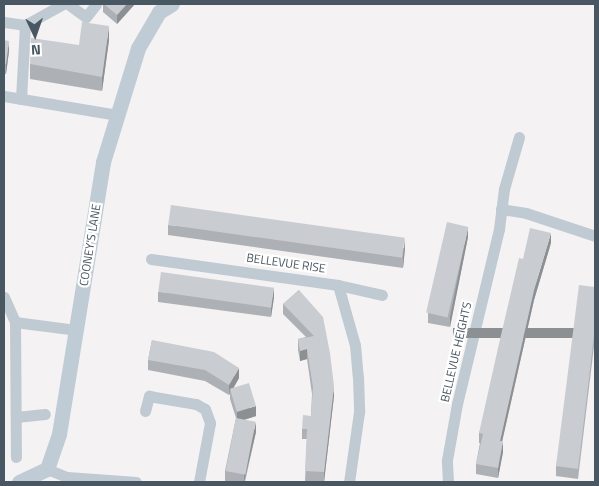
<!DOCTYPE html>
<style>
body{margin:0}
#map{position:relative;width:599px;height:486px;overflow:hidden;background:#f4f2f2;font-family:"Titillium Web",sans-serif}
div>[style]{position:absolute}
[style*='--x']{left:calc(var(--x)*1px);top:calc(var(--y)*1px);width:calc(var(--w)*1px);rotate:calc(var(--a)*1deg)}
.street>*{height:11px;margin:-5.5px;padding:0 5.5px;transform-origin:5.5px;border-radius:5.5px;background:#bfcad2}
.secondary>*{height:15px;margin:-7.5px;padding:0 7.5px;transform-origin:7.5px;border-radius:7.5px;background:#bfccd6}
.wall>*{inset:0;background:#adb0b5}
.shaded-wall>*{inset:0;background:#8d9093;transform-origin:0 0}
.building>*{inset:0;background:#c9cdd2;transform-origin:0 0}
span{translate:-50% -50%;white-space:nowrap;text-align:center;line-height:1.15;-webkit-text-stroke:4.5px #fff;paint-order:stroke}
.street-label{font-size:12px;color:#485761}
.frame{position:absolute;inset:0;border:5px solid #485761;pointer-events:none}
.north{position:absolute;left:10px;top:10px;width:50px;height:50px;-webkit-text-stroke:4px #fff;paint-order:stroke;rotate:177deg;font-size:14px;font-weight:700;line-height:20px;text-align:center;color:#485761}
.north::after{content:'';display:block;margin:auto;width:18px;height:22px;background:#485761;clip-path:polygon(50% 0,100% 100%,50% 72%,0 100%)}
</style>
<div id="map">
<div class="street">
<div style="--x:68;--y:4;--w:22;--a:36"></div>
<div style="--x:86;--y:17;--w:16;--a:-52"></div>
<div style="--x:4;--y:22;--w:21;--a:8"></div>
<div style="--x:4;--y:96;--w:115;--a:9.5"></div>
<div style="--x:21;--y:99;--w:74;--a:-86.9"></div>
<div style="--x:25;--y:25;--w:43;--a:-28.9"></div>
<div style="--x:501;--y:209;--w:25;--a:9"></div>
<div style="--x:526;--y:213;--w:73;--a:18.4"></div>
<div style="--x:151;--y:259;--w:189;--a:7.9"></div>
<div style="--x:338;--y:285;--w:62;--a:74.2"></div>
<div style="--x:355;--y:345;--w:32;--a:85"></div>
<div style="--x:358;--y:377;--w:35;--a:88"></div>
<div style="--x:359;--y:412;--w:71;--a:98.1"></div>
<div style="--x:338;--y:285;--w:45;--a:12.8"></div>
<div style="--x:4;--y:297;--w:27;--a:66"></div>
<div style="--x:15;--y:322;--w:135;--a:89.6"></div>
<div style="--x:15;--y:322;--w:63;--a:7.4"></div>
<div style="--x:145;--y:411;--w:16;--a:-75"></div>
<div style="--x:149;--y:396;--w:48;--a:9.7"></div>
<div style="--x:196;--y:404;--w:10;--a:29"></div>
<div style="--x:205;--y:409;--w:15;--a:70"></div>
<div style="--x:210;--y:423;--w:60;--a:100.6"></div>
<div style="--x:16;--y:417;--w:29;--a:-6"></div>
<div style="--x:47;--y:469;--w:22;--a:22"></div>
<div style="--x:67;--y:477;--w:69;--a:4.1"></div>
<div style="--x:448;--y:482;--w:22;--a:-93"></div>
<div style="--x:447;--y:460;--w:57;--a:-79.9"></div>
<div style="--x:457;--y:404;--w:180;--a:-76.5"></div>
<div style="--x:499;--y:229;--w:40;--a:-82.9"></div>
<div style="--x:504;--y:189;--w:54;--a:-73.9"></div>
</div>
<div class="secondary">
<div style="--x:19;--y:482;--w:31;--a:-25"></div>
<div style="--x:47;--y:469;--w:37;--a:-71"></div>
<div style="--x:59;--y:434;--w:276;--a:-80.8"></div>
<div style="--x:103;--y:162;--w:119;--a:-72.9"></div>
<div style="--x:138;--y:48;--w:42;--a:-59.7"></div>
<div style="--x:159;--y:12;--w:15;--a:-32"></div>
</div>
<div class="wall">
<div style="clip-path:polygon(103px 4px,135px 4px,117px 24px,103px 12px)"></div>
<div style="clip-path:polygon(4px 40px,9px 51px,6px 74px,4px 74px)"></div>
<div style="clip-path:polygon(109px 40px,102px 91px,30px 79px,30px 64px,79px 45px)"></div>
<div style="clip-path:polygon(168px 225px,405px 248px,403px 268px,168px 235px)"></div>
<div style="clip-path:polygon(468px 237px,450px 327px,428px 323px,428px 313px)"></div>
<div style="clip-path:polygon(551px 243px,534px 300px,502px 441px,503px 452px,498px 478px,476px 474px,476px 464px,480px 443px,479px 443px,479px 433px)"></div>
<div style="clip-path:polygon(595px 287px,595px 338px,578px 479px,556px 476px,556px 466px)"></div>
<div style="clip-path:polygon(299px 290px,334px 396px,324px 482px,305px 481px,307px 439px,302px 439px,302px 429px,311px 416px,312px 394px,307px 359px,300px 361px,298px 350px,298px 339px,306px 337px,283px 314px,283px 304px)"></div>
<div style="clip-path:polygon(158px 292px,274px 297px,271px 317px,158px 302px)"></div>
<div style="clip-path:polygon(152px 340px,239px 378px,234px 387px,256px 416px,244px 420px,256px 432px,245px 482px,233px 482px,225px 481px,225px 471px,236px 418px,230px 399px,230px 394px,229px 395px,205px 381px,148px 370px,148px 360px)"></div>
</div>
<div class="shaded-wall">
<div style="clip-path:polygon(127px 4px,135px 4px,117px 24px,117px 15px)"></div>
<div style="clip-path:polygon(109px 26px,109px 40px,102px 91px,102px 77px)"></div>
<div style="clip-path:polygon(9px 41px,9px 51px,6px 74px,6px 64px)"></div>
<div style="clip-path:polygon(468px 227px,468px 237px,450px 327px,450px 317px)"></div>
<div style="clip-path:polygon(551px 233px,551px 243px,534px 300px,500px 451px,500px 441px,534px 290px)"></div>
<div style="clip-path:polygon(405px 238px,405px 248px,403px 268px,403px 258px)"></div>
<div style="clip-path:polygon(274px 287px,274px 297px,271px 317px,271px 307px)"></div>
<div style="left:595px;top:328px;width:10px;height:142px;rotate:90deg"></div>
<div style="clip-path:polygon(307px 349px,307px 359px,300px 361px,300px 351px)"></div>
<div style="clip-path:polygon(239px 368px,239px 378px,231px 392px,230px 389px,229px 395px,229px 385px)"></div>
<div style="clip-path:polygon(334px 386px,334px 396px,324px 482px,324px 472px)"></div>
<div style="clip-path:polygon(256px 406px,256px 416px,237px 422px,237px 412px)"></div>
<div style="clip-path:polygon(256px 422px,256px 432px,244px 482px,244px 474px)"></div>
<div style="clip-path:polygon(503px 441px,503px 452px,498px 478px,498px 468px)"></div>
</div>
<div class="building">
<div style="clip-path:polygon(104px 4px,127px 4px,117px 15px)"></div>
<div style="clip-path:polygon(82px 22px,109px 26px,102px 77px,30px 64px,31px 38px,79px 45px)"></div>
<div style="clip-path:polygon(4px 40px,9px 41px,6px 64px,4px 64px)"></div>
<div style="left:171px;top:205px;width:236px;height:20px;rotate:8deg"></div>
<div style="left:447px;top:222px;width:22px;height:93px;rotate:13deg"></div>
<div style="clip-path:polygon(530px 228px,551px 233px,534px 290px,500px 441px,503px 441px,498px 468px,476px 464px,483px 434px,479px 433px,498px 348px,519px 258px,523px 259px)"></div>
<div style="left:161px;top:272px;width:114px;height:20px;rotate:8deg"></div>
<div style="clip-path:polygon(579px 285px,595px 287px,595px 328px,578px 469px,556px 466px)"></div>
<div style="clip-path:polygon(299px 290px,323px 317px,330px 353px,334px 386px,324px 472px,305px 471px,307px 429px,302px 429px,303px 415px,311px 416px,313px 387px,307px 349px,300px 351px,298px 339px,314px 336px,283px 304px)"></div>
<div style="clip-path:polygon(152px 340px,214px 352px,239px 368px,229px 385px,205px 370px,148px 360px)"></div>
<div style="left:249px;top:383px;width:24px;height:20px;rotate:73deg"></div>
<div style="left:236px;top:418px;width:20px;height:54px;rotate:11deg"></div>
</div>
<div class="street-label">
<span style="left:90px;top:245px;rotate:-81deg">COONEY'S LANE</span>
<span style="left:286px;top:263px;rotate:8deg">BELLEVUE RISE</span>
<span style="left:456px;top:352px;rotate:-77deg">BELLEVUE HEIGHTS</span>
</div>
<div class="frame"></div>
<div class="north">N</div>
</div>
